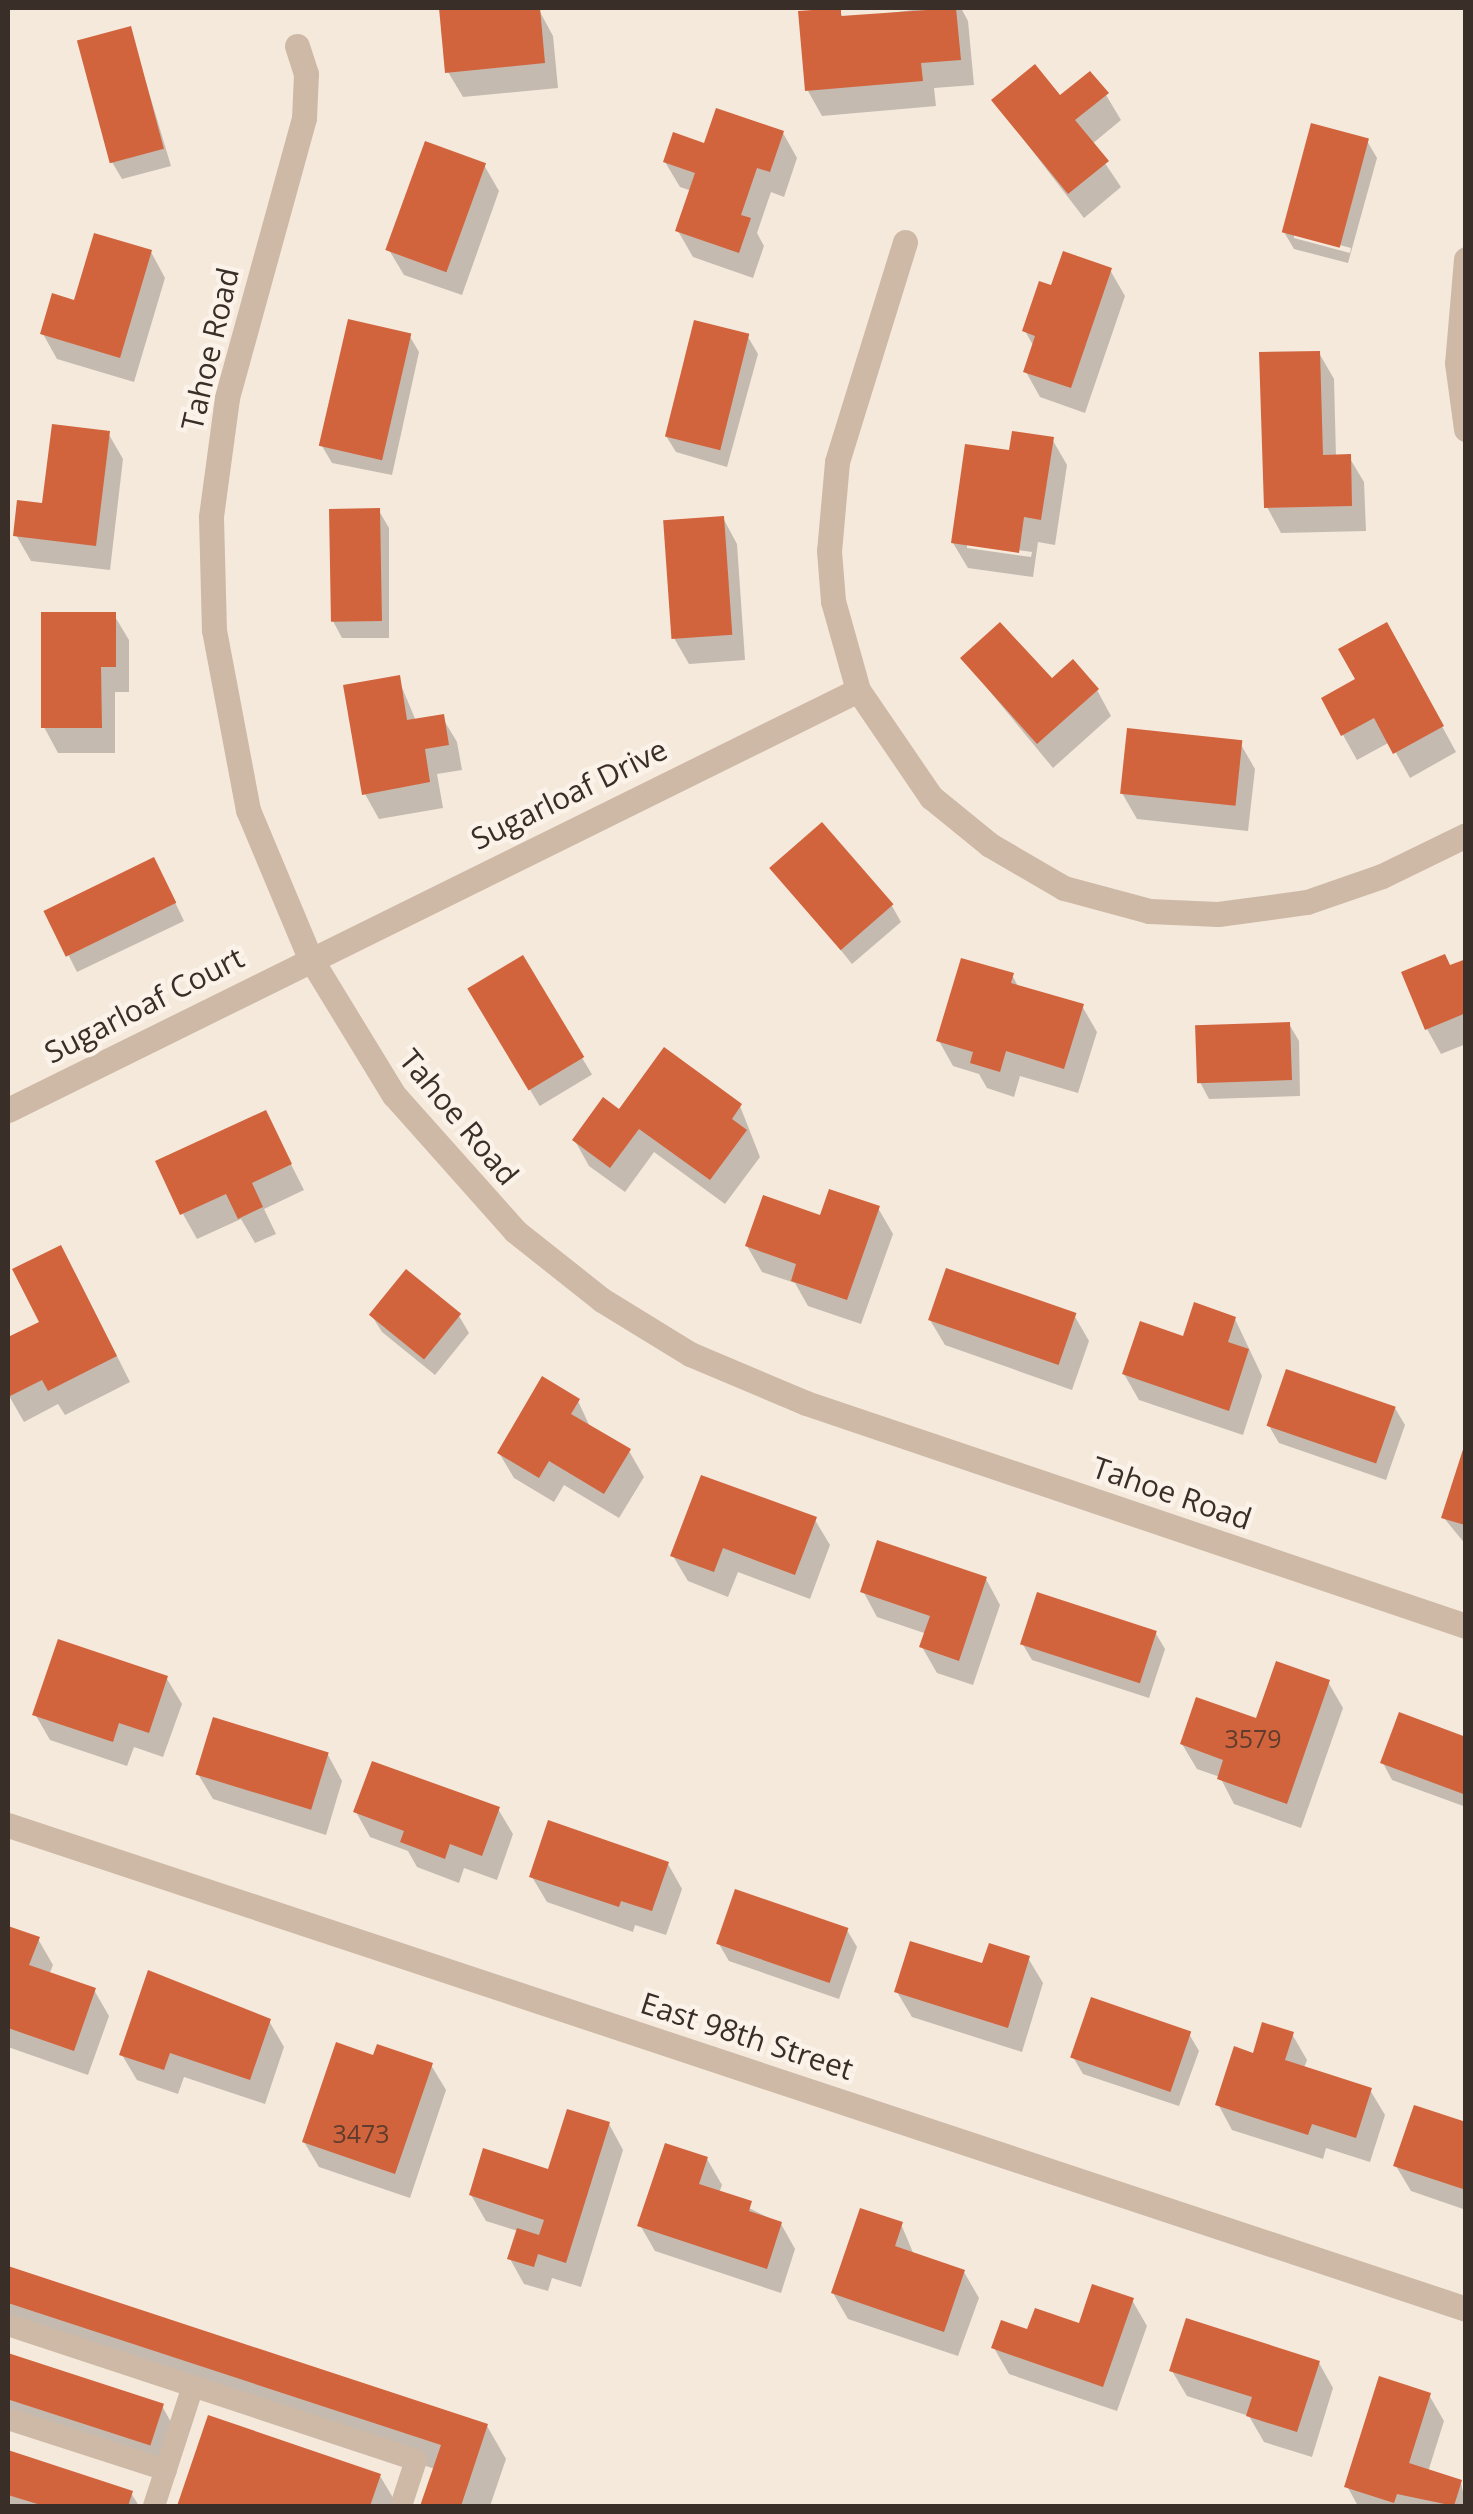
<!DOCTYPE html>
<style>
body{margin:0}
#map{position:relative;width:1473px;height:2514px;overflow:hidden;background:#f5e9dc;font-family:"Open Sans",sans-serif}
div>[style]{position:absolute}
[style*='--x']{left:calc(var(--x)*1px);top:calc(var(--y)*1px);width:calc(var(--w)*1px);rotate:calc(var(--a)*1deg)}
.shadow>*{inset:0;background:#0003;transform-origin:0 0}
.building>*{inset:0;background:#d2643d;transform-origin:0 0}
.service>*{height:22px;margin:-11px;padding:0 11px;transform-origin:11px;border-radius:11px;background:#ceb9a6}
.minor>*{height:25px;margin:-12.5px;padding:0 12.5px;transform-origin:12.5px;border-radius:12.5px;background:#ceb9a6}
span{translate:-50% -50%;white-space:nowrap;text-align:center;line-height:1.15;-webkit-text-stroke:9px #fbf3e9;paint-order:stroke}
.number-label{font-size:25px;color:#603c2d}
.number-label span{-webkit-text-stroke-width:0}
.street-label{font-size:30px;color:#3a2e28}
.frame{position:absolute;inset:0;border:10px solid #3a2e28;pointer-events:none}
</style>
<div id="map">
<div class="shadow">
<div style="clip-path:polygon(442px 8px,539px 10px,553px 36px,558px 88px,463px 97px,448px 72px)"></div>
<div style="clip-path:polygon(928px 8px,961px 8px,968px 21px,974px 85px,934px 88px,936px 106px,822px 116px,808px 91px,839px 10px,844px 19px)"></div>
<div style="clip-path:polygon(130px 29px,171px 166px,122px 179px,112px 162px)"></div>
<div style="clip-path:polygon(1106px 95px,1121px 120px,1092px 144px,1121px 187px,1084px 218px,994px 101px)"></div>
<div style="clip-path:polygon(783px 133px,797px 158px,784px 197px,771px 192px,757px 233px,764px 246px,753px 278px,693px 257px,678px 231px,692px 191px,680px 187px,665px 162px,706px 146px)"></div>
<div style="clip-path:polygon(evenodd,1367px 141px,1377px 158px,1348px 263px,1294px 249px,1284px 232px,1367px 141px,1294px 233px,1351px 248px,1350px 253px,1294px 238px,1294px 233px)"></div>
<div style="clip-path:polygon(484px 165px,499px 191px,462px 295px,404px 275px,389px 250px)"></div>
<div style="clip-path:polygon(151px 252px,165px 278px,134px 382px,57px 359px,43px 334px)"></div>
<div style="clip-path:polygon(1110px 270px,1125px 296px,1085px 413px,1040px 397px,1026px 372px,1034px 347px,1025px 331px)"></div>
<div style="clip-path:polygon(409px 335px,419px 352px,392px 475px,332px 463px,322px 446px)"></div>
<div style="clip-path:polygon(748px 337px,758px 354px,727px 467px,676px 452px,666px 436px)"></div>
<div style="clip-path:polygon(1319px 353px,1334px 379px,1336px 457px,1349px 457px,1364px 482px,1366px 531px,1281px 533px,1267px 507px)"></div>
<div style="clip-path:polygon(108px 433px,123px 459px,110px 570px,31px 561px,16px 535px)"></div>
<div style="clip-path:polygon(evenodd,1052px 439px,1067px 465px,1055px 545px,1038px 542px,1033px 577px,968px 568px,953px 543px,1011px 453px,1052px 439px,967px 543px,1032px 552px,1031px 557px,967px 548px,967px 543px)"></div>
<div style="clip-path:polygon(379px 511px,389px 528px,389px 638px,342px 638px,333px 621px)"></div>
<div style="clip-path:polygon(723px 518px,737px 544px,745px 660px,689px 664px,674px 638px)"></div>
<div style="clip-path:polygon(114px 615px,129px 640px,129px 692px,115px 692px,115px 753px,58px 753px,44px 727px)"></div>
<div style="clip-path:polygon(1401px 651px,1456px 752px,1410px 778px,1390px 742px,1357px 760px,1343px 735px)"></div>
<div style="clip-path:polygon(963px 659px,1097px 690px,1111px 716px,1053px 768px)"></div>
<div style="clip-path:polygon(398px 678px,416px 721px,442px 717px,457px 742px,462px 770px,437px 774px,443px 808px,379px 819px,365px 794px)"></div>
<div style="clip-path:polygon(1240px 743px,1255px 769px,1248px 831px,1137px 819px,1122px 793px)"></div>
<div style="clip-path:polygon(773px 867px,892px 906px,901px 922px,852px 964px)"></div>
<div style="clip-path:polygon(163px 877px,184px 921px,77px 972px,46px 911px)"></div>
<div style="left:522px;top:958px;width:136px;height:61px;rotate:59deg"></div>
<div style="clip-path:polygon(1466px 961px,1466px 1044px,1441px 1054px,1427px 1029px,1450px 968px)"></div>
<div style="clip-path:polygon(1012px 975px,1019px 988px,1082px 1006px,1097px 1032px,1078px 1093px,1020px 1076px,1014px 1097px,987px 1088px,979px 1074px,953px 1066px,939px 1041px)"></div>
<div style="clip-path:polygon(1289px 1024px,1299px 1041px,1300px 1096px,1209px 1099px,1200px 1082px)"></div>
<div style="clip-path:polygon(740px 1106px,760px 1157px,725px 1204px,654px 1152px,625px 1192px,589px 1166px,575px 1141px,620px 1112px)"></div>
<div style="clip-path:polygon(265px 1113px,304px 1190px,264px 1209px,276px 1234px,255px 1243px,241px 1219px,197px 1239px,183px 1214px)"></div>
<div style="clip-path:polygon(878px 1208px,893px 1234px,861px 1324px,808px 1306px,795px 1283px,762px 1272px,747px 1246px,822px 1218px)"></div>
<div style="clip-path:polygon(75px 1273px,130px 1382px,65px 1415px,58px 1404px,24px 1422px,8px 1394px,8px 1340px,42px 1323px)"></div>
<div style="clip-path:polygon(1074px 1315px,1089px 1341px,1072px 1390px,945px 1345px,930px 1320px)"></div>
<div style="clip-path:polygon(372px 1316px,459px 1316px,469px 1333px,435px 1375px,382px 1332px)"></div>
<div style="clip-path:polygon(1235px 1319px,1262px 1376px,1243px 1435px,1139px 1400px,1124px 1374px)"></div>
<div style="clip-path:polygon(578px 1401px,591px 1429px,629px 1451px,644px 1477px,619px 1518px,564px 1485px,554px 1502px,514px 1478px,499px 1453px)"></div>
<div style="clip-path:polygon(1395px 1408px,1405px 1425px,1386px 1480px,1279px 1443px,1269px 1426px)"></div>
<div style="clip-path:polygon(1466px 1445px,1466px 1545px,1444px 1518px)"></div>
<div style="clip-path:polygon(815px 1520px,830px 1545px,810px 1599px,738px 1572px,728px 1597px,688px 1581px,673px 1556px)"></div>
<div style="clip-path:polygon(986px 1579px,1000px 1605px,973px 1685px,937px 1673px,922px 1647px,927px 1634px,877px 1617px,863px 1591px)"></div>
<div style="clip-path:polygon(1155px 1632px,1165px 1649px,1149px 1698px,1032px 1660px,1022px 1643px)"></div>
<div style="clip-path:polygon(167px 1679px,182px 1704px,163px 1757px,134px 1747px,127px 1766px,50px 1740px,35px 1714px)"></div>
<div style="clip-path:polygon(1328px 1682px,1343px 1708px,1301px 1828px,1234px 1804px,1220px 1777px,1197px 1769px,1182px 1744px,1257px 1721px)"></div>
<div style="clip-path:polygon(1466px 1739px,1466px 1807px,1392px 1780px,1383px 1763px)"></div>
<div style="clip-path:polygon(328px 1755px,342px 1781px,326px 1835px,213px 1799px,198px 1774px)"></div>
<div style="clip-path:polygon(498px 1809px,513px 1834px,497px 1880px,464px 1868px,459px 1883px,417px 1867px,408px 1851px,370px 1837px,356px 1812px)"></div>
<div style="clip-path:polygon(668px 1864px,682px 1889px,666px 1935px,635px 1925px,633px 1932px,547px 1902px,532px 1877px)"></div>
<div style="clip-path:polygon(8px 1929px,38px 1939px,53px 1965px,49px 1975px,94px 1990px,109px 2016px,88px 2075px,8px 2047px)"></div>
<div style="clip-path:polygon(847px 1930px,857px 1947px,839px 1999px,729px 1961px,719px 1944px)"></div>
<div style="clip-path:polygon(1028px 1958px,1043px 1983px,1022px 2052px,912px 2017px,897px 1992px)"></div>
<div style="clip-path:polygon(269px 2021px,284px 2047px,265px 2104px,184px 2077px,178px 2094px,137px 2080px,122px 2055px)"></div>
<div style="clip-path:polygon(1189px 2034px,1199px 2051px,1179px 2106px,1083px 2074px,1073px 2057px)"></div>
<div style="clip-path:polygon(1292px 2034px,1307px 2060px,1304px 2068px,1370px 2090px,1385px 2115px,1370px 2162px,1326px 2148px,1323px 2159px,1232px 2130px,1218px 2104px,1254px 2056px)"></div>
<div style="clip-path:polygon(374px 2058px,431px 2065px,446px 2090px,410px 2198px,319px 2167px,304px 2142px)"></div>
<div style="clip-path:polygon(609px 2124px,623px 2150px,581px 2287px,552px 2278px,548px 2291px,524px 2284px,510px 2259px,518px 2231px,486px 2221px,471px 2195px,550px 2173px)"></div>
<div style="clip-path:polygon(1466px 2125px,1466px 2210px,1411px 2191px,1396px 2166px)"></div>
<div style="clip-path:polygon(707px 2159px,722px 2185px,719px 2193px,781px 2224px,795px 2249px,781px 2293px,655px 2251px,640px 2225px)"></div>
<div style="clip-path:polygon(901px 2224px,914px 2255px,964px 2272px,979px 2298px,958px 2356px,848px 2319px,833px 2293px)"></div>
<div style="clip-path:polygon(8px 2268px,487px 2426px,506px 2459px,490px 2506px,422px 2506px,435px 2469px,8px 2329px)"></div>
<div style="clip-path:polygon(1132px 2300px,1147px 2326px,1117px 2411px,1009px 2374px,994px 2348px,1029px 2332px,1081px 2326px)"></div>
<div style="clip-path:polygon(8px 2355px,162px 2406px,181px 2440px,171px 2476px,8px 2423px)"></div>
<div style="clip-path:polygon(1319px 2363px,1333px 2388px,1312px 2457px,1264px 2442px,1249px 2416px,1187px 2396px,1172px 2371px)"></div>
<div style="clip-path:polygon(1429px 2395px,1444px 2421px,1428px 2472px,1461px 2483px,1466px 2506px,1358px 2506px,1347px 2486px)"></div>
<div style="clip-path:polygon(209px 2418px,380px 2476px,398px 2506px,179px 2506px)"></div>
<div style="clip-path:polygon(8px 2452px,131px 2493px,139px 2506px,8px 2506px)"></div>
</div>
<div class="building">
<div style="clip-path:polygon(439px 8px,540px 8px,545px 63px,445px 73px)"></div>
<div style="clip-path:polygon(841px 8px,841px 16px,956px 8px,961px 60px,921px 63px,923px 81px,805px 91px,798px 11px)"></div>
<div style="left:131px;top:26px;width:127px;height:56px;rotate:75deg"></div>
<div style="clip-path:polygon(1035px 64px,1060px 95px,1090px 71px,1109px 93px,1075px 120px,1109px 161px,1068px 194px,991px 100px)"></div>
<div style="clip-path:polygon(716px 108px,784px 131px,770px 172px,757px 168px,741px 215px,751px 218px,739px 253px,675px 231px,695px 173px,663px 162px,673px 132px,704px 143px)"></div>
<div style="left:1311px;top:123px;width:60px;height:113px;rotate:15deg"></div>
<div style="left:425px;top:141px;width:65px;height:116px;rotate:20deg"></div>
<div style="clip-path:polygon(94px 233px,152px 250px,120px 358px,40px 334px,52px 293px,74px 300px)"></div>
<div style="clip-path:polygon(1063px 251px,1112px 268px,1071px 388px,1023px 372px,1035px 336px,1022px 331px,1039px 281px,1051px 285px)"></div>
<div style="left:348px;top:319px;width:65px;height:130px;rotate:13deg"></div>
<div style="left:694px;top:320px;width:57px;height:120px;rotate:14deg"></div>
<div style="clip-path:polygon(1320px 351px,1323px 455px,1351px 454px,1352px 506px,1264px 508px,1259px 352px)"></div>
<div style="clip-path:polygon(52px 424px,110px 431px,96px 546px,13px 536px,17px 500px,42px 503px)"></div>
<div style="clip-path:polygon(1012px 431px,1054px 437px,1041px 520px,1024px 517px,1019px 553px,951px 543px,965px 444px,1009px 450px)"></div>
<div style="left:380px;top:508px;width:113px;height:51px;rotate:89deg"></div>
<div style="left:724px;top:516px;width:119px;height:61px;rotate:86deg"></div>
<div style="clip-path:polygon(41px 612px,116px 612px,116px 667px,101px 667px,102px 728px,41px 728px)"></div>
<div style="clip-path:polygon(1000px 622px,1052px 678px,1073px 659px,1099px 689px,1037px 744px,960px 658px)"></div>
<div style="clip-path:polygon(1387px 622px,1444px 726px,1393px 754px,1374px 718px,1341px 736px,1321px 698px,1355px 679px,1338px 649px)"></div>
<div style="clip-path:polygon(400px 675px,407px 720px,444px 714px,449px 745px,425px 749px,430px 782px,362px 795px,343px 685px)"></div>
<div style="left:1127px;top:728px;width:116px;height:66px;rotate:6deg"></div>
<div style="left:822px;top:822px;width:109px;height:70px;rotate:49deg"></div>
<div style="left:154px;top:857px;width:51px;height:123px;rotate:64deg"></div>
<div style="clip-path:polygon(1445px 954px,1450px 965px,1466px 959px,1466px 1013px,1425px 1030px,1401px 972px)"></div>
<div style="left:523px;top:955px;width:119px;height:65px;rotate:59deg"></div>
<div style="clip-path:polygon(961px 958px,1014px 973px,1011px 983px,1084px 1004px,1064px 1069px,1006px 1051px,1000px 1072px,970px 1063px,973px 1052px,936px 1041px)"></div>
<div style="left:1290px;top:1022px;width:58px;height:95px;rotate:88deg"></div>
<div style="clip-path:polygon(664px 1047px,742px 1104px,732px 1119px,747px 1130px,710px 1180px,639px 1129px,610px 1168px,572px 1140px,603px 1097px,619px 1109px)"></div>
<div style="clip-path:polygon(266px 1110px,292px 1164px,252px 1183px,263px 1207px,238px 1219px,226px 1194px,180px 1215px,155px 1161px)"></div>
<div style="clip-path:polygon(829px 1189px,880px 1206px,847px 1300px,791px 1281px,796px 1264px,745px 1246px,763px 1195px,820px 1215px)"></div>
<div style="clip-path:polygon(61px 1245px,117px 1356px,48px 1391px,42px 1380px,8px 1397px,8px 1337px,39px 1322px,12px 1269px)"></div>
<div style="left:946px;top:1268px;width:138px;height:55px;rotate:19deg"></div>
<div style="left:406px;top:1269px;width:71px;height:59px;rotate:39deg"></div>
<div style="clip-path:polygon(1194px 1302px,1236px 1317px,1228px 1342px,1249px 1349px,1229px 1411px,1122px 1374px,1140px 1321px,1183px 1336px)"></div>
<div style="left:1286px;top:1369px;width:116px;height:60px;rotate:19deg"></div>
<div style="clip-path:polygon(542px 1376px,580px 1399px,571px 1414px,631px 1449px,604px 1494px,549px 1461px,539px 1478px,497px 1453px)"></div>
<div style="clip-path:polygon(1466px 1440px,1466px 1522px,1465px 1525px,1441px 1518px)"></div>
<div style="clip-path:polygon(701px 1475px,817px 1517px,795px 1575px,723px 1548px,714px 1572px,670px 1556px)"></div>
<div style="clip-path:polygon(877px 1540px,987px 1577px,959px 1661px,919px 1647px,930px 1616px,860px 1592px)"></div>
<div style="left:1037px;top:1592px;width:126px;height:55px;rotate:18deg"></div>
<div style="clip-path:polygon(58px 1639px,168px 1676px,149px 1733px,119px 1723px,113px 1742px,32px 1715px)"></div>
<div style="clip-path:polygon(1276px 1661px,1330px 1680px,1287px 1804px,1217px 1779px,1223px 1760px,1180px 1744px,1196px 1697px,1256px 1718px)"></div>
<div style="clip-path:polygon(1399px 1712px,1466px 1737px,1466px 1795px,1380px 1763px)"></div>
<div style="left:213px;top:1717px;width:121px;height:60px;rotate:17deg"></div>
<div style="clip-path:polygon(372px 1761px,500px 1807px,482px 1856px,450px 1844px,445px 1859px,400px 1842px,404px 1831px,353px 1812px)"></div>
<div style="clip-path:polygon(548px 1820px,669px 1862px,652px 1911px,621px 1901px,619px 1907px,529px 1877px)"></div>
<div style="left:735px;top:1889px;width:120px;height:58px;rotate:19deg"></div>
<div style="clip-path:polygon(8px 1926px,40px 1937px,29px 1965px,96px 1988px,74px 2051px,8px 2028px)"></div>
<div style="clip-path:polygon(910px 1941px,982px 1963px,989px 1943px,1030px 1956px,1008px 2028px,894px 1992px)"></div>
<div style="clip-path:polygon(148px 1970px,271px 2019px,250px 2080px,170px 2053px,164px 2070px,119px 2055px)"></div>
<div style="left:1091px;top:1997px;width:106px;height:64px;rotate:19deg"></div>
<div style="clip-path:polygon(1262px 2022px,1294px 2032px,1285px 2060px,1372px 2088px,1356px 2138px,1312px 2124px,1308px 2135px,1215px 2105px,1234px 2046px,1253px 2053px)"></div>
<div style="clip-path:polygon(336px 2042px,373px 2055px,377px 2044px,433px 2063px,395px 2174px,302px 2142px)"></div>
<div style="clip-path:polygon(1414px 2105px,1466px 2122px,1466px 2190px,1393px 2166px)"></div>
<div style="clip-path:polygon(567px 2109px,610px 2122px,566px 2263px,538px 2254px,534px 2267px,507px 2259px,517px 2228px,539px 2235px,544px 2220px,469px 2195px,483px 2148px,548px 2169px)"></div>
<div style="clip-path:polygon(665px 2143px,708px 2157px,699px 2184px,752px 2201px,749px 2211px,782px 2222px,767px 2269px,637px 2226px)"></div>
<div style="clip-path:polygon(860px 2208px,903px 2222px,895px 2246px,965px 2270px,944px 2332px,831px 2293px)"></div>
<div style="clip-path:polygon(8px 2266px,488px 2424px,461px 2506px,420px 2506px,441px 2445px,8px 2303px)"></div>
<div style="clip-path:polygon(1092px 2284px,1134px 2298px,1103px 2387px,991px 2348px,1001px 2320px,1027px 2329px,1035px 2308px,1079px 2323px)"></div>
<div style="clip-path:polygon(1186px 2318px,1320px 2361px,1297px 2432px,1246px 2416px,1252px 2397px,1169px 2371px)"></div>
<div style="left:8px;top:2353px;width:164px;height:44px;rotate:18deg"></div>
<div style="clip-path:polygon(1379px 2376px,1431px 2393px,1409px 2463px,1462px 2480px,1454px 2506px,1397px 2494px,1394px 2503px,1344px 2487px)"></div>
<div style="clip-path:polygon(208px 2415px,381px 2474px,370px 2506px,177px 2506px)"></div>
<div style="clip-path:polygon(8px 2450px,133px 2491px,128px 2506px,44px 2506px,8px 2495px)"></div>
</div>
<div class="service">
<div style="--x:8;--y:2325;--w:430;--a:18.3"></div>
<div style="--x:416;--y:2460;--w:48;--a:108.1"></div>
<div style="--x:8;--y:2419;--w:166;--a:17.9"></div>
<div style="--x:154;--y:2506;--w:126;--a:-72"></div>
</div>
<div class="minor">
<div style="--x:297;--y:46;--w:29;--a:72"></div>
<div style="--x:306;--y:74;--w:44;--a:92.6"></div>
<div style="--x:304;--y:118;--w:290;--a:105.4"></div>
<div style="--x:227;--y:398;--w:120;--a:97.7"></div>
<div style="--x:211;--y:517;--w:113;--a:88.5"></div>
<div style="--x:214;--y:630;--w:183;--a:79.3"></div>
<div style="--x:248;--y:810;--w:158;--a:67.3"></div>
<div style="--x:309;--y:956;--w:163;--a:58.6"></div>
<div style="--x:394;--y:1095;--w:182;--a:48.3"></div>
<div style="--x:515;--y:1231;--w:111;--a:38.4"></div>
<div style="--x:602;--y:1300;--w:103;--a:31.5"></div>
<div style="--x:690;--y:1354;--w:126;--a:22.9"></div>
<div style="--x:806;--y:1403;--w:697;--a:18.67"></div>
<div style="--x:905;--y:242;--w:230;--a:107.2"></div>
<div style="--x:837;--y:462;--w:89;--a:95.1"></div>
<div style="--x:829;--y:551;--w:50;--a:85.4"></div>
<div style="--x:833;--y:601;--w:92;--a:74.3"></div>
<div style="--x:858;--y:690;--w:130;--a:55.7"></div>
<div style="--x:931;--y:797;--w:76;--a:39.1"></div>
<div style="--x:990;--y:845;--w:86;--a:30.2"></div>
<div style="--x:1064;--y:888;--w:88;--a:15.1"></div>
<div style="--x:1149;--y:911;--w:69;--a:2.5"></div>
<div style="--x:1218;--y:914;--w:90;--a:-7.7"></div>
<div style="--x:1307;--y:902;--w:79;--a:-19.1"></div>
<div style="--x:1382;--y:876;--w:93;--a:-26"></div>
<div style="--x:1466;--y:259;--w:104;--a:94.9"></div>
<div style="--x:1457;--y:363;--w:67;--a:82.2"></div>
<div style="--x:8;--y:1110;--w:948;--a:-26.29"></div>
<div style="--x:8;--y:1825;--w:1536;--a:18.36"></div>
</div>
<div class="number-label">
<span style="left:1253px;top:1738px">3579</span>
<span style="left:361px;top:2133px">3473</span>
</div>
<div class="street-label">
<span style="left:210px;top:349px;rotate:-77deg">Tahoe Road</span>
<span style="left:569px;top:794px;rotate:-26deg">Sugarloaf Drive</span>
<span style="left:144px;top:1005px;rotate:-27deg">Sugarloaf Court</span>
<span style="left:459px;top:1117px;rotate:50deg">Tahoe Road</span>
<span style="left:1172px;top:1493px;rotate:19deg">Tahoe Road</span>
<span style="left:747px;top:2036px;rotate:18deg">East 98th Street</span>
</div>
<div class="frame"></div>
</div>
